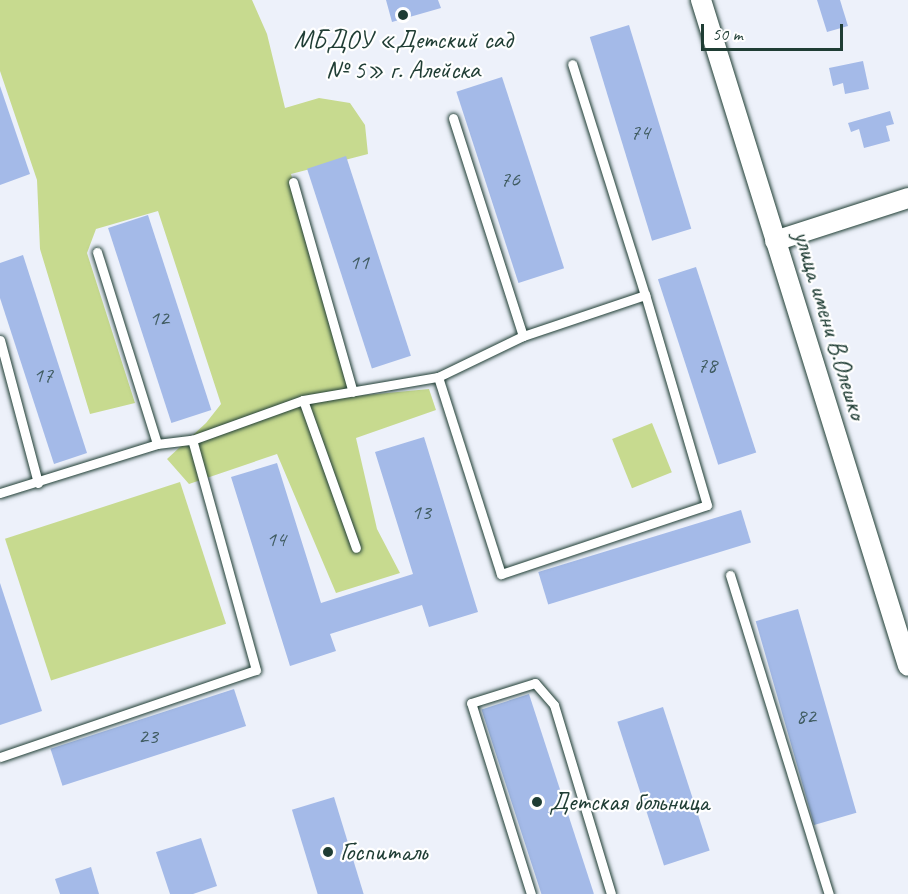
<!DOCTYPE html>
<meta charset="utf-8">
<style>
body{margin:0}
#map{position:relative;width:908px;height:894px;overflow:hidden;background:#edf1fa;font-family:Caveat,sans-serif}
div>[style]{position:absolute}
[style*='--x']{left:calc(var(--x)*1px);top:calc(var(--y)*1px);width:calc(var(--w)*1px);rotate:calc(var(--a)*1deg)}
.green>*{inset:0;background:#c7da8f;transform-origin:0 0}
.building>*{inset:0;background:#a4bae8;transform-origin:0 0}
.roads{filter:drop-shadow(0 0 2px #1f3d34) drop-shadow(0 0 2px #1f3d34)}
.service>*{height:9px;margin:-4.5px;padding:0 4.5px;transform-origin:4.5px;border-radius:4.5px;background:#fff}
.minor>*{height:20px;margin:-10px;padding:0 10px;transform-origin:10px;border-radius:10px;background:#fff}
.dots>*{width:16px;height:16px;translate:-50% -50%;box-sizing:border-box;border:3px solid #fff;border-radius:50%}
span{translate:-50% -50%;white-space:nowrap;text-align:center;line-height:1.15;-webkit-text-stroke:4.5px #fff;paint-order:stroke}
.number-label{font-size:22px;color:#405c61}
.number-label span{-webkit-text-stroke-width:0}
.poi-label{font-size:26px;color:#1f3d34}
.left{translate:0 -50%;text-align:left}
.street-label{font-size:26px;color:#1f3d34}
.scale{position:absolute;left:701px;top:24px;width:142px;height:27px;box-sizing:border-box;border:3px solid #1f3d34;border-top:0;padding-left:8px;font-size:18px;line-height:21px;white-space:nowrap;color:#1f3d34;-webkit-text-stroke:4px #fff;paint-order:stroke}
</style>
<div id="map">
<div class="green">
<div style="clip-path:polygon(0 0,252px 0,267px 34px,285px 108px,319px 98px,350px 103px,365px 125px,368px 154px,291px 174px,346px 381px,356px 396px,429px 389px,436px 410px,356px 438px,377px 529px,400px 573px,336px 593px,277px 454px,189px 484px,167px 459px,206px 423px,221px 404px,158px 211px,96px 229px,87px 253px,135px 403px,90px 414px,40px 249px,37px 180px,0 71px)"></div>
<div style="left:652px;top:423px;width:53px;height:43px;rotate:68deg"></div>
<div style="left:180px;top:482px;width:149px;height:184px;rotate:72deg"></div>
</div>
<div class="building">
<div style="clip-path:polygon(386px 0,438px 0,441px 8px,392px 22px)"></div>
<div style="clip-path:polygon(817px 0,840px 0,848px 26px,827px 32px)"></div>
<div style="left:629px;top:25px;width:213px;height:41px;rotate:73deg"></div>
<div style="clip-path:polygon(863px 61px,869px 89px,845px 94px,843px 83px,833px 86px,829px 68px)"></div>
<div style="left:502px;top:77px;width:201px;height:48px;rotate:72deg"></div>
<div style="clip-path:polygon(0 86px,30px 174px,0 185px)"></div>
<div style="clip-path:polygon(890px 111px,894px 124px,886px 126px,890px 141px,864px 148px,859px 129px,851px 132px,848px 123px)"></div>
<div style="left:346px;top:156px;width:210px;height:41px;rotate:72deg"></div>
<div style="left:148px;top:215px;width:205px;height:42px;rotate:72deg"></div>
<div style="clip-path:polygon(23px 255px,87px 453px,54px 464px,0 298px,0 263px)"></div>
<div style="left:696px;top:267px;width:195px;height:40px;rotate:72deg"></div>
<div style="clip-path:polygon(424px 437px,478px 612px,429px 627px,422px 605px,330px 634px,336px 651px,290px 666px,231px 477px,277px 463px,321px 603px,413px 574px,375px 452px)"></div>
<div style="left:741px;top:510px;width:34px;height:212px;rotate:73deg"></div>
<div style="clip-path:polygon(0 583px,42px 711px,0 725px)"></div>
<div style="left:798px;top:609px;width:212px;height:44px;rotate:74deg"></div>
<div style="left:234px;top:689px;width:39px;height:193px;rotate:72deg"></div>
<div style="left:529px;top:694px;width:210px;height:50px;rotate:72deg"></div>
<div style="left:663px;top:707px;width:151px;height:48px;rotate:72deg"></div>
<div style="left:334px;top:797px;width:102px;height:44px;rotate:73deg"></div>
<div style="clip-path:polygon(201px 838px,217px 886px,193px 894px,170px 894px,156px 852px)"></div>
<div style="clip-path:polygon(91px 867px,99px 894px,60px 894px,55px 879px)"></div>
</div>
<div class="roads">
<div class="service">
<div style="--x:453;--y:118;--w:229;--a:72.2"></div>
<div style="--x:293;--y:182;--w:218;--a:74.1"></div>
<div style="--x:97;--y:252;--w:201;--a:72.6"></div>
<div style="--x:0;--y:340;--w:148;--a:75.1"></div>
<div style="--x:438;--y:377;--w:94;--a:-25.8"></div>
<div style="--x:523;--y:336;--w:129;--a:-18.6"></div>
<div style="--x:303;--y:400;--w:157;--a:70.3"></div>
<div style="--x:0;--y:493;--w:164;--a:-17.3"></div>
<div style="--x:157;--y:444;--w:35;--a:-7"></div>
<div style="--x:192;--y:440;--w:118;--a:-19.8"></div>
<div style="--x:303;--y:400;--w:137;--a:-9.7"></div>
<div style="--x:438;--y:377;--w:207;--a:72.3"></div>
<div style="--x:501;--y:574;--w:217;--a:-18.5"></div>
<div style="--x:707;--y:505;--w:219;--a:-106.4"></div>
<div style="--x:645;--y:295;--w:242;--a:-107.5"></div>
<div style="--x:730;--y:575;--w:334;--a:72.8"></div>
<div style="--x:0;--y:757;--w:270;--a:-18.8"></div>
<div style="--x:256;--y:670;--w:239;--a:-105.5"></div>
<div style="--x:531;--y:894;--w:200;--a:-107.4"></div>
<div style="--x:471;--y:703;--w:67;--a:-17.4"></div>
<div style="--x:535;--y:683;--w:29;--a:49"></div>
<div style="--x:554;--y:705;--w:197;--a:73.2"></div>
</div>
<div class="minor">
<div style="--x:701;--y:0;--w:697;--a:72.73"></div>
<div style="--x:775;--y:241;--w:140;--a:-17.9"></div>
</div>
</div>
<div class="dots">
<div style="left:403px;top:15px;background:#1f3d34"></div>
<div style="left:537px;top:802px;background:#1f3d34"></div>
<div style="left:328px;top:852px;background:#1f3d34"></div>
</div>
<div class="number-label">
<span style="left:640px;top:133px">74</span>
<span style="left:510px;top:180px">76</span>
<span style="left:359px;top:263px">11</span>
<span style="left:159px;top:319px">12</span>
<span style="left:707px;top:366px">78</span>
<span style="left:43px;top:376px">17</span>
<span style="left:421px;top:513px">13</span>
<span style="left:276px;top:540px">14</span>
<span style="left:806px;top:717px">82</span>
<span style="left:148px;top:737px">23</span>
</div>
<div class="poi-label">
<span style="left:403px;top:55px">МБДОУ «Детский сад<br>№ 5» г. Алейска</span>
<span class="left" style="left:549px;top:802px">Детская больница</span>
<span class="left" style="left:340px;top:852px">Госпиталь</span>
</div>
<div class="street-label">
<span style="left:830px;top:325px;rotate:73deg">улица имени В.Олешко</span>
</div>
<div class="scale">50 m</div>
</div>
